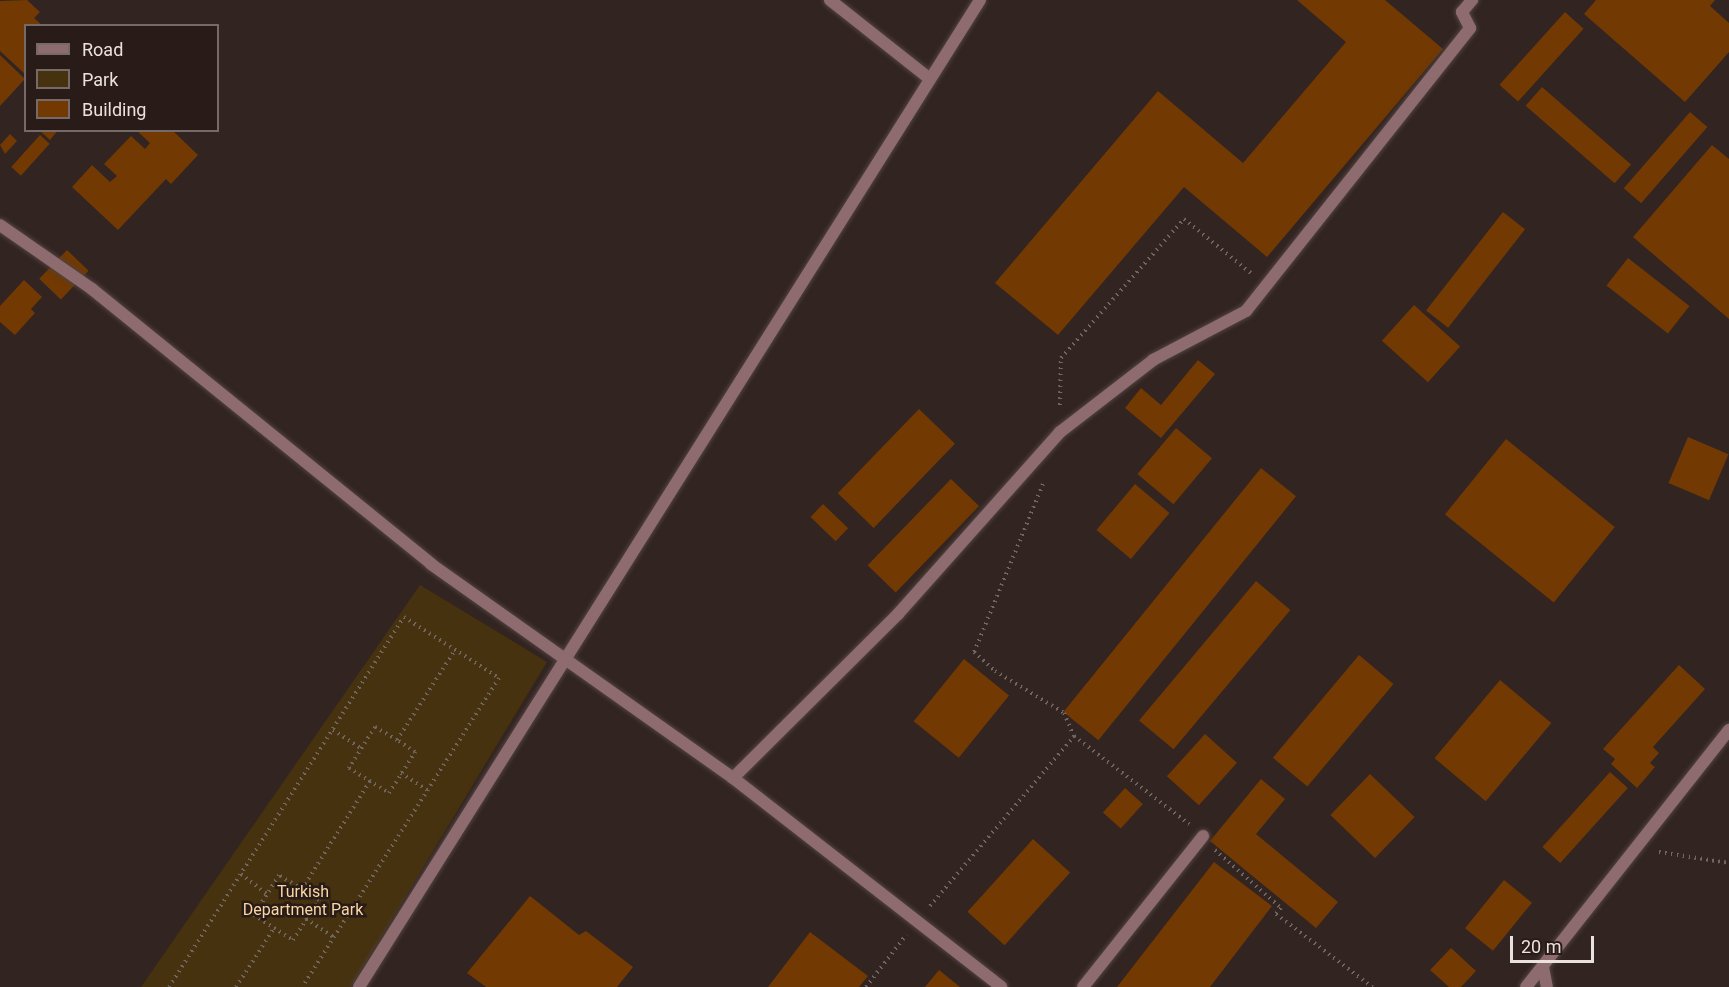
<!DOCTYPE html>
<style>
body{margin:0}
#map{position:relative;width:1729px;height:987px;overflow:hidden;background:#322421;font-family:Roboto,sans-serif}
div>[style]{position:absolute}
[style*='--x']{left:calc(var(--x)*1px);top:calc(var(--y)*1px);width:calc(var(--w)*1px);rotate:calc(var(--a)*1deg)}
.green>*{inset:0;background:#46320f}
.building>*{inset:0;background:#723902;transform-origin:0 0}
.path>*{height:4px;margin-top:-2px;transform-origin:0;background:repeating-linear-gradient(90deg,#726663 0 1.5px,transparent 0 6px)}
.roads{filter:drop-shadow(0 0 2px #50423f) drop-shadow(0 0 2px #50423f)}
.service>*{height:12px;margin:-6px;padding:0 6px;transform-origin:6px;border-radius:6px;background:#8d6b6e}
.minor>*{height:12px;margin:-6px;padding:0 6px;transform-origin:6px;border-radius:6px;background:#8d6b6e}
span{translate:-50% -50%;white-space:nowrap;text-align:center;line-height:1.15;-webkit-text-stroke:5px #281b18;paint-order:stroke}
.park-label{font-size:16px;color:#f9d6a2}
.legend{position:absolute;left:24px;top:24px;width:195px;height:108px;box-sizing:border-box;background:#281b18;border:2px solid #766a68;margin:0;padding:8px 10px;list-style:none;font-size:18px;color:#ebe1df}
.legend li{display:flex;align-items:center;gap:12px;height:30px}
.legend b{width:30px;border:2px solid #766a68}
.scale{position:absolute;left:1510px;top:936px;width:84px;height:27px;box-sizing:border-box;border:3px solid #ebe1df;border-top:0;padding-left:8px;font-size:18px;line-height:21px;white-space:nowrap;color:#ebe1df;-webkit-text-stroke:4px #281b18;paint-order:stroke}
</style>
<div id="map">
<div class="green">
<div style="clip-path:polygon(420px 585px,547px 662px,351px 987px,141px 987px)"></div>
</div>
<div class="building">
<div style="clip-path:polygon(27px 0,40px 12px,34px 18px,43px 26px,26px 26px,26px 75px,0 51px,0 1px)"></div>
<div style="clip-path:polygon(1297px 0,1385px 0,1443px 49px,1267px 257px,1184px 187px,1058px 335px,995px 283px,1158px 91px,1243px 163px,1346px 42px)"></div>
<div style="clip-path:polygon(1596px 0,1715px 0,1710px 6px,1729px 23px,1729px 52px,1685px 102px,1584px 14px)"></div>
<div style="left:1565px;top:12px;width:25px;height:98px;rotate:42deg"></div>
<div style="clip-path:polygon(0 55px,25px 79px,0 106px)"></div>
<div style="left:1542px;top:87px;width:118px;height:25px;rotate:41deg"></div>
<div style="left:1690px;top:112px;width:23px;height:101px;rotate:41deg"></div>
<div style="clip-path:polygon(39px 130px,58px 130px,50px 140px)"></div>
<div style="clip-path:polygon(136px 130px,172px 130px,198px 155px,171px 184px,166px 179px,118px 230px,72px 187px,92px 165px,110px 182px,117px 176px,104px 164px,131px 136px,145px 149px,150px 143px)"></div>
<div style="clip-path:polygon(10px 134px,17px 141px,5px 154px,0 145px)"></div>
<div style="left:40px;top:135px;width:13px;height:43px;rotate:42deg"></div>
<div style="clip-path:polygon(1712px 145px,1729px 159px,1729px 319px,1633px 237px)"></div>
<div style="left:1503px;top:212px;width:28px;height:125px;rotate:38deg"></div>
<div style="left:67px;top:250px;width:30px;height:40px;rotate:44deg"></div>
<div style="left:1628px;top:258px;width:78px;height:35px;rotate:38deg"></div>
<div style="clip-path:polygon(24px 280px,42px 297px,31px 309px,35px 313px,15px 335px,0 322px,0 306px)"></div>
<div style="left:1414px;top:305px;width:62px;height:48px;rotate:42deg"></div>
<div style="clip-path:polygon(1198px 360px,1215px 374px,1161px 438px,1125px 408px,1141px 388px,1161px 405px)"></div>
<div style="left:919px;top:409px;width:50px;height:117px;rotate:44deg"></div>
<div style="left:1176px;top:428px;width:47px;height:60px;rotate:40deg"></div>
<div style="left:1688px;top:437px;width:44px;height:50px;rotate:23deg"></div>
<div style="left:1506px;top:439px;width:140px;height:97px;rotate:39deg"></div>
<div style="left:1261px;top:468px;width:45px;height:314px;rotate:39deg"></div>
<div style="left:951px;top:479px;width:39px;height:120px;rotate:44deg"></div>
<div style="left:1135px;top:484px;width:45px;height:60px;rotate:40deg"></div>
<div style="left:823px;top:504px;width:35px;height:18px;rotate:44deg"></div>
<div style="left:1256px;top:581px;width:45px;height:182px;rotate:40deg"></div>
<div style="left:1359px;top:655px;width:45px;height:134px;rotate:40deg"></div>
<div style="left:964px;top:659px;width:58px;height:80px;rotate:39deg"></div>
<div style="clip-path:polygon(1679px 665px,1705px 689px,1653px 747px,1659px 753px,1650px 763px,1655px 767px,1637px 788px,1611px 764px,1615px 759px,1603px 749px)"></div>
<div style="left:1500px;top:680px;width:67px;height:102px;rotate:40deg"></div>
<div style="left:1205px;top:734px;width:43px;height:57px;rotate:42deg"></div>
<div style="left:1610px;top:772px;width:24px;height:101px;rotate:42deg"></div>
<div style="left:1370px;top:774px;width:62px;height:57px;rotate:44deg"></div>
<div style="clip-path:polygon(1261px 779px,1285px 799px,1256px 834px,1338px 902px,1316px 928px,1210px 841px)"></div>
<div style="left:1125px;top:788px;width:24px;height:33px;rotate:42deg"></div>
<div style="left:1033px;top:839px;width:50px;height:98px;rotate:42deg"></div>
<div style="clip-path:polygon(1214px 862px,1272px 906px,1210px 987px,1117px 987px)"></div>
<div style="left:1504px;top:880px;width:36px;height:62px;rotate:39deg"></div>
<div style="clip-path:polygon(530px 896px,579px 935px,586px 931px,633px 967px,617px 987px,486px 987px,467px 973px)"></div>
<div style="clip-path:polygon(810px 932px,868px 976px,859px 987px,768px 987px)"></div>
<div style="clip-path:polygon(1451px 948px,1476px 971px,1461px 987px,1449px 987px,1430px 970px)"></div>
<div style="clip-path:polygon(939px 970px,960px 987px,925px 987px)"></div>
</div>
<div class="path">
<div style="--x:1060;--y:405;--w:47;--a:-88.8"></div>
<div style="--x:1061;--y:358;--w:186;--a:-48.5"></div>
<div style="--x:1184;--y:219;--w:87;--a:39"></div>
<div style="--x:1043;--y:484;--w:182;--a:112.3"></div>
<div style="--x:974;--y:652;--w:28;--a:42"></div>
<div style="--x:995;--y:671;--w:81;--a:31.3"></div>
<div style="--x:1064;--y:713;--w:25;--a:67"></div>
<div style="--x:1074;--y:736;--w:145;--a:37.4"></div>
<div style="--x:333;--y:730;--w:33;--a:33"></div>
<div style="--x:397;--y:740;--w:26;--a:-149"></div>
<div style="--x:375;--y:727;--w:49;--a:122.4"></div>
<div style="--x:349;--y:768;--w:47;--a:32"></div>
<div style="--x:389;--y:793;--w:49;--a:-57.6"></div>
<div style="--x:415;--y:752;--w:22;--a:-146"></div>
<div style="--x:397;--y:740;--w:107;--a:-57.2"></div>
<div style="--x:401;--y:773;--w:31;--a:33"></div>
<div style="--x:1215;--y:850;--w:88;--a:41.3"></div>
<div style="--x:1281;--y:908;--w:8;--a:130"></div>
<div style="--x:1276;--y:914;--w:121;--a:37.2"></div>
<div style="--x:1659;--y:852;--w:71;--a:8.9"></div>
<div style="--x:241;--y:874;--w:33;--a:38"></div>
<div style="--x:302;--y:889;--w:27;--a:-149"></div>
<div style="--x:279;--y:875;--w:47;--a:122"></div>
<div style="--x:254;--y:915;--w:46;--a:32.7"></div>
<div style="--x:293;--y:940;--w:48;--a:-57"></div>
<div style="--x:319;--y:900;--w:20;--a:-147"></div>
<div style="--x:302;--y:889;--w:128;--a:-57.8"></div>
<div style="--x:930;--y:906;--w:223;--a:-49.7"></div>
<div style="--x:306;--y:919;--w:33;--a:33"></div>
<div style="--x:169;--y:987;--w:438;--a:-57.6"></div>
<div style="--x:404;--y:617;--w:113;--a:32.7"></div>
<div style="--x:499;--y:678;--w:366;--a:122.5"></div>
<div style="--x:236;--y:987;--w:70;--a:-57.2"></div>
<div style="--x:866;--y:987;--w:66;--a:-52.4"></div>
</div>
<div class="roads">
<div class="service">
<div style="--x:0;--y:225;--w:112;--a:34.8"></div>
<div style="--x:92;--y:289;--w:437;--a:39"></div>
<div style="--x:431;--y:564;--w:370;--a:35.3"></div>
<div style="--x:733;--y:778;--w:340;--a:37.9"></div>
<div style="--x:733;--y:778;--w:233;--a:-44.8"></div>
<div style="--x:898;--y:614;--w:244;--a:-48.3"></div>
<div style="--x:1060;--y:432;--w:118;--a:-37.7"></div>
<div style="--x:1153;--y:360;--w:105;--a:-27.8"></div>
<div style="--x:1246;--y:311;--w:361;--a:-51.6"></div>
<div style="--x:1470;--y:28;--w:18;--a:-117"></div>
<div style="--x:1462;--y:12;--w:16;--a:-50"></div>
<div style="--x:1543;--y:967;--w:20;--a:79"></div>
<div style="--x:359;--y:987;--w:1166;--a:-57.82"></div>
<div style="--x:1083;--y:987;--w:193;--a:-51.5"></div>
<div style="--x:1526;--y:987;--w:328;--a:-51.7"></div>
</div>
<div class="minor">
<div style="--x:830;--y:0;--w:127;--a:38.3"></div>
</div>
</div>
<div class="park-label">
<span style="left:303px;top:901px">Turkish<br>Department Park</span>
</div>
<ul class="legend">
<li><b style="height:8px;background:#8d6b6e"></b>Road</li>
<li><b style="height:16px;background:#46320f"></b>Park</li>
<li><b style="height:16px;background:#723902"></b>Building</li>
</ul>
<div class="scale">20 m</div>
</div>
